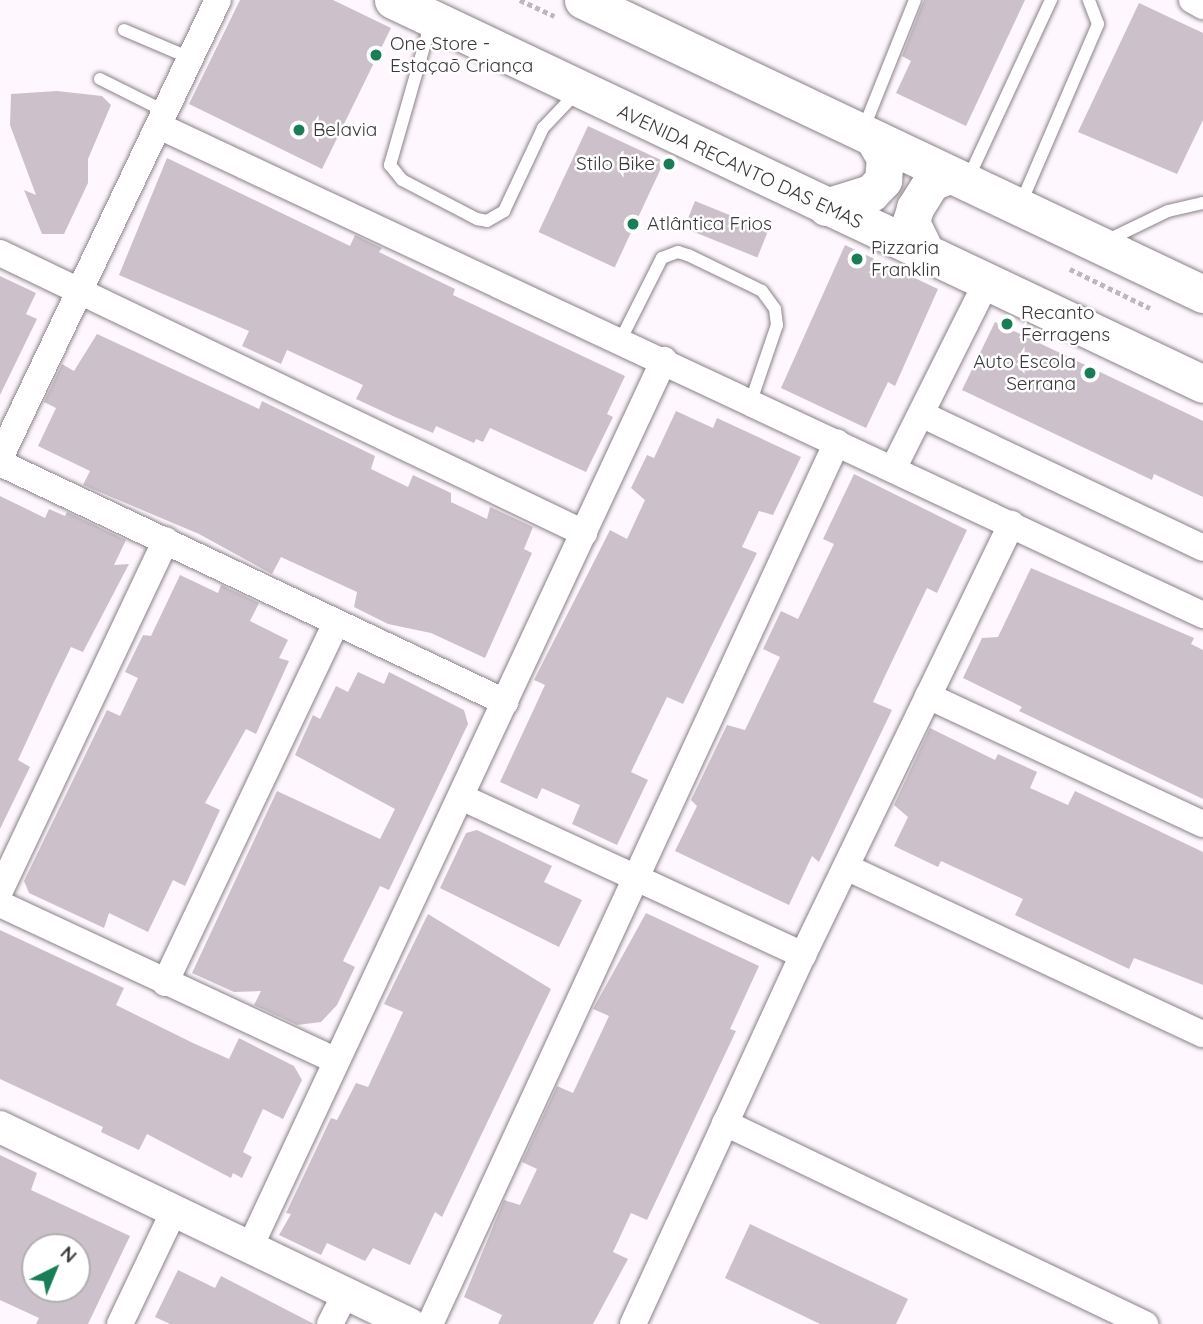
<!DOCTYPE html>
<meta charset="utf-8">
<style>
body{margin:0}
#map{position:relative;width:1203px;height:1324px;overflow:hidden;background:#fef7fd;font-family:Quicksand,sans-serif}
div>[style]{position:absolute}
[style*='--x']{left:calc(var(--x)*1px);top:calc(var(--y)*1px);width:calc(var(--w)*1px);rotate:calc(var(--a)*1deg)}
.building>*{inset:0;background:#ccc1ca;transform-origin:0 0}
.path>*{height:4.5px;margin-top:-2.25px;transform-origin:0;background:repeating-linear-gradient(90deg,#beb8bd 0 5px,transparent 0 8.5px)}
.roads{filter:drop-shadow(0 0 2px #8b8189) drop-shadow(0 0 2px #8b8189)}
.service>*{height:12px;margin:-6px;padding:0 6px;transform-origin:6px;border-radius:6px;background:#fff}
.minor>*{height:26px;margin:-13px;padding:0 13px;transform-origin:13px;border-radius:13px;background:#fff}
.tertiary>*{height:32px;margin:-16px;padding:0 16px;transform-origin:16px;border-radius:16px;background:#fff}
.secondary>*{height:37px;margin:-18.5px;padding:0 18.5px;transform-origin:18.5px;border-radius:18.5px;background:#fff}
.dots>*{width:19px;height:19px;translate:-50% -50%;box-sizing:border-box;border:4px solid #fff;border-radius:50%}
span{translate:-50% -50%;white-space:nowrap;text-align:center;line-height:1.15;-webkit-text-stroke:5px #fff;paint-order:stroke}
.poi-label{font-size:19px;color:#3b373b}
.left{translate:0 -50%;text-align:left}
.right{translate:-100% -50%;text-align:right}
.street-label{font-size:19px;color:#3b373b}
.north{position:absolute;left:21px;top:1233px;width:70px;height:70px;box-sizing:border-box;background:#fff;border:2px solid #b1afb1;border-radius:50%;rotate:43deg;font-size:19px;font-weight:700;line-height:28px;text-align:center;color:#3b373b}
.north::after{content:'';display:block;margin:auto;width:24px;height:32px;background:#197e57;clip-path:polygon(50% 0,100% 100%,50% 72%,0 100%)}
</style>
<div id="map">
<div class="building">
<div style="clip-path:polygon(240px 0,333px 0,391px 28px,322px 169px,189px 104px)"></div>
<div style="clip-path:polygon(924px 0,1025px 0,966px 126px,896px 93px,911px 61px,902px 56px)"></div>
<div style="clip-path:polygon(1139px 3px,1203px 33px,1203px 120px,1177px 174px,1078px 132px)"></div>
<div style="clip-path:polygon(57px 91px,102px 96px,111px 105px,88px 159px,88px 183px,64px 234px,42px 234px,24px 190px,36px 195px,10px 125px,11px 94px)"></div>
<div style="left:588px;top:126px;width:84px;height:117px;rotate:25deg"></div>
<div style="clip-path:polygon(167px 158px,350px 246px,355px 235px,382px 248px,379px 252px,455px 289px,453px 295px,625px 376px,607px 414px,613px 417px,586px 472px,490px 428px,483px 442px,476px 439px,474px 443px,436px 426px,433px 433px,395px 417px,356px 399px,363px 385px,287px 350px,281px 364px,242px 346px,249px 331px,119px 275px)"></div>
<div style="left:695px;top:201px;width:79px;height:29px;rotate:22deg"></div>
<div style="clip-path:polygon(845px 245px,938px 289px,895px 386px,888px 382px,866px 428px,781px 388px)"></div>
<div style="clip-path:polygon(0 276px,36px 293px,26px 314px,37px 319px,0 395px)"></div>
<div style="clip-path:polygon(995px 322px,1203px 421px,1203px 497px,1154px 474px,1152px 480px,962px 390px)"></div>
<div style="clip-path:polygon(97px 334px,259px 409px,262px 401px,375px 456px,371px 469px,408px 487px,413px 475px,451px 493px,451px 502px,487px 519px,490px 507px,533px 527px,524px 549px,532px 553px,485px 658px,431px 633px,388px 624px,354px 607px,357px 592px,281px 557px,272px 574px,199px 534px,83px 485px,90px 471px,38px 446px,56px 408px,44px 402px,62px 364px,74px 371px)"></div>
<div style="clip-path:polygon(676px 411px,713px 428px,717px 418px,801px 457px,773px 515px,759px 511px,742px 547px,757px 553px,683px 704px,667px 697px,631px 772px,648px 780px,617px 845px,572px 824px,580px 805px,542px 788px,537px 799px,500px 782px,545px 685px,534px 680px,610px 530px,627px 539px,645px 500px,631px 488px,647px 455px,654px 458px)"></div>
<div style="clip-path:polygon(854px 474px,967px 530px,937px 593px,927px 588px,885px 676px,873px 702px,892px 710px,819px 862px,812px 856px,789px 905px,675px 851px,697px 806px,691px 800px,727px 725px,745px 730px,780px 657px,763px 649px,781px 611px,798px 619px,834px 544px,823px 539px)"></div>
<div style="clip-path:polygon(0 496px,45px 518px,49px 509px,65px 516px,67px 512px,126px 540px,114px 565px,129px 564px,83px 652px,71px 647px,53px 684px,18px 760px,30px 767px,0 829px)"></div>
<div style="clip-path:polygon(1031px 568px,1194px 638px,1191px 644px,1203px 650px,1203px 799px,1019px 711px,1022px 707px,963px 678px,982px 638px,998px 637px)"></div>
<div style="clip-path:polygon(180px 575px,218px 593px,221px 585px,259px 603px,250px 621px,288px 640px,279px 658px,289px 661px,256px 734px,246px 729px,205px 803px,220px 810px,185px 886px,173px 880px,148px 932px,109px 913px,104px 928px,29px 893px,24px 881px,107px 710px,120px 716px,138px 678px,125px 672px,143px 635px,151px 636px)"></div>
<div style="clip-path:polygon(358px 672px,384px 684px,389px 672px,464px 710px,468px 724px,389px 890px,380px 886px,343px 961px,355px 967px,337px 1005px,321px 1022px,297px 1025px,254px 1005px,261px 991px,234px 992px,192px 973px,277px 791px,380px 839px,395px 809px,295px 755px,313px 715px,320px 719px,336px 686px,348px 692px)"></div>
<div style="clip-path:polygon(930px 728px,995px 760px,998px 754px,1037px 772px,1030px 788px,1068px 805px,1075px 791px,1203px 852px,1203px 985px,1134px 958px,1129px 969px,1015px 915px,1023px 899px,941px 861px,938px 867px,894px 846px,908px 817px,894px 805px)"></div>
<div style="clip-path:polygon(477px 830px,552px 866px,544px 882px,582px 900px,559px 947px,440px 888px,466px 833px)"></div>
<div style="clip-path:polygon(646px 913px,759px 966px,730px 1029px,736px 1031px,647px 1220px,631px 1213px,613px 1252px,628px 1259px,593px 1324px,498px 1324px,502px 1315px,464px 1297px,504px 1200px,520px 1205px,537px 1169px,522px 1162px,557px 1086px,573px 1093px,609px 1016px,593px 1009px)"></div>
<div style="clip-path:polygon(428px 914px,551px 989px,442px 1217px,435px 1212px,410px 1265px,373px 1248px,365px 1261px,327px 1243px,321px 1255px,279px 1235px,291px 1214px,286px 1213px,331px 1118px,337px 1120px,356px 1083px,368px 1087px,390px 1040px,403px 1012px,384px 1004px)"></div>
<div style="clip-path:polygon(0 930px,124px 988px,116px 1005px,193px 1043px,229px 1059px,239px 1038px,294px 1066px,302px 1080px,283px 1119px,263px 1109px,243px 1152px,252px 1157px,242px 1178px,233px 1173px,231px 1178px,147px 1134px,139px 1150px,101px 1132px,103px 1127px,0 1079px)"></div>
<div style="clip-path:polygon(evenodd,0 1155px,37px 1173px,31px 1190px,130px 1236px,88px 1324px,36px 1324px,39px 1318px,0 1300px,0 1155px,35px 1247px,77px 1247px,77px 1289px,35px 1289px,35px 1247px)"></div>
<div style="clip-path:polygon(750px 1224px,908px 1299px,896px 1324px,820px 1324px,725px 1278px)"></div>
<div style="clip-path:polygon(178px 1270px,215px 1288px,221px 1276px,314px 1324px,170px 1324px,155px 1317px)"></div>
</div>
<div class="path">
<div style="--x:520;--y:0;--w:38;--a:25"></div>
<div style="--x:1070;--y:269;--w:89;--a:26"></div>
</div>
<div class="roads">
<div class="service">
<div style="--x:431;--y:22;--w:149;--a:106"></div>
<div style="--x:390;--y:165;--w:19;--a:51"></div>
<div style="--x:402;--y:180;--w:85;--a:27.5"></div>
<div style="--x:477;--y:219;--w:10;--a:11"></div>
<div style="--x:487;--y:221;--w:20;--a:-30"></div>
<div style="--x:504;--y:211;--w:92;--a:-64.8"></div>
<div style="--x:543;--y:128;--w:50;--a:-46.6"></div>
<div style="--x:124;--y:30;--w:72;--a:23"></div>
<div style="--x:100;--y:79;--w:72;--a:26.6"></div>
<div style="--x:863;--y:130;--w:140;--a:-68.2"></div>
<div style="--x:967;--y:181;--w:200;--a:-65.1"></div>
<div style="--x:1021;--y:203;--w:195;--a:-66.7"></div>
<div style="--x:1098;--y:24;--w:26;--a:-111"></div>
<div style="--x:1106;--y:241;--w:69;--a:-25.8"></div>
<div style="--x:1168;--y:211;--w:36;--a:-13"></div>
<div style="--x:621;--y:339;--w:91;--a:-63.2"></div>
<div style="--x:662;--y:258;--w:17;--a:-21"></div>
<div style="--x:678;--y:252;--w:10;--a:17"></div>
<div style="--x:688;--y:255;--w:82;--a:25.9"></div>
<div style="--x:762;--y:291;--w:22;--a:54"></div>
<div style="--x:775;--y:309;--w:16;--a:83"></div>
<div style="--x:777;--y:325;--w:80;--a:108.9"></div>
</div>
<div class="minor">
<div style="--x:1192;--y:0;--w:13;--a:29"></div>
<div style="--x:159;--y:126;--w:1153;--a:25.1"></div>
<div style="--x:0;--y:253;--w:648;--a:25.62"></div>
<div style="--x:921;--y:414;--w:312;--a:25.4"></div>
<div style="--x:0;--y:458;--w:507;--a:-64.55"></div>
<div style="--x:0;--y:463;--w:559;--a:25.33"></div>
<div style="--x:894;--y:467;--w:208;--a:-63.4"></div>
<div style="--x:928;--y:696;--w:303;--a:25"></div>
<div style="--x:461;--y:797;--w:377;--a:24.8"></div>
<div style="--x:846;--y:867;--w:394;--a:25.1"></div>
<div style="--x:0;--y:891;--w:388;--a:-64.7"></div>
<div style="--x:0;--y:904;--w:371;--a:25"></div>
<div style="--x:165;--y:983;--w:399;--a:-64.6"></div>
<div style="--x:725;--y:1123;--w:466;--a:25.6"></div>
<div style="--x:250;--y:1247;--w:979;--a:-64.98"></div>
<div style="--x:120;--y:1324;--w:125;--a:-64.5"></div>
<div style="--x:330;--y:1324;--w:34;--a:-63"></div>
<div style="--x:430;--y:1324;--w:971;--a:-65.23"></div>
<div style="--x:633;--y:1324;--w:406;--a:-65.3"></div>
<div style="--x:803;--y:955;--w:479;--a:-64.2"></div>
</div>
<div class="tertiary">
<div style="--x:0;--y:1127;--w:455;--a:25.7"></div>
</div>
<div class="secondary">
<div style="--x:393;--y:0;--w:896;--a:25.36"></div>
<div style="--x:583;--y:0;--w:686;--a:25.37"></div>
<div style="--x:826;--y:207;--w:47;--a:-17.3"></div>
<div style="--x:871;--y:193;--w:18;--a:-47"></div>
<div style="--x:883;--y:180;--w:22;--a:-85"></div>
<div style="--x:885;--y:158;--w:22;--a:-120"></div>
<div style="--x:927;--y:255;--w:37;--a:-116"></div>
<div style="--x:911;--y:222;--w:15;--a:-74"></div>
<div style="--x:915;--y:208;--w:31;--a:-58"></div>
<div style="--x:931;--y:182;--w:19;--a:-21"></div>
</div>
</div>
<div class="dots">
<div style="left:376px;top:55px;background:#197e57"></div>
<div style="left:299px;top:130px;background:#197e57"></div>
<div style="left:669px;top:164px;background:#197e57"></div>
<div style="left:633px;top:224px;background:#197e57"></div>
<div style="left:857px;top:259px;background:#197e57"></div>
<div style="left:1007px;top:324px;background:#197e57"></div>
<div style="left:1090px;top:373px;background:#197e57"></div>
</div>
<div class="poi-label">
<span class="left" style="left:390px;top:55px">One Store -<br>Estaçaõ Criança</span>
<span class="left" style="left:313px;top:130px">Belavia</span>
<span class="right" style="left:655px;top:164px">Stilo Bike</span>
<span class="left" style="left:647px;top:224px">Atlântica Frios</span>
<span class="left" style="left:871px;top:259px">Pizzaria<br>Franklin</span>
<span class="left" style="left:1021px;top:324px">Recanto<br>Ferragens</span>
<span class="right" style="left:1076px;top:373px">Auto Escola<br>Serrana</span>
</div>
<div class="street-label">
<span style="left:740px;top:167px;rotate:25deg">AVENIDA RECANTO DAS EMAS</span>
</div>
<div class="north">N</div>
</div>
